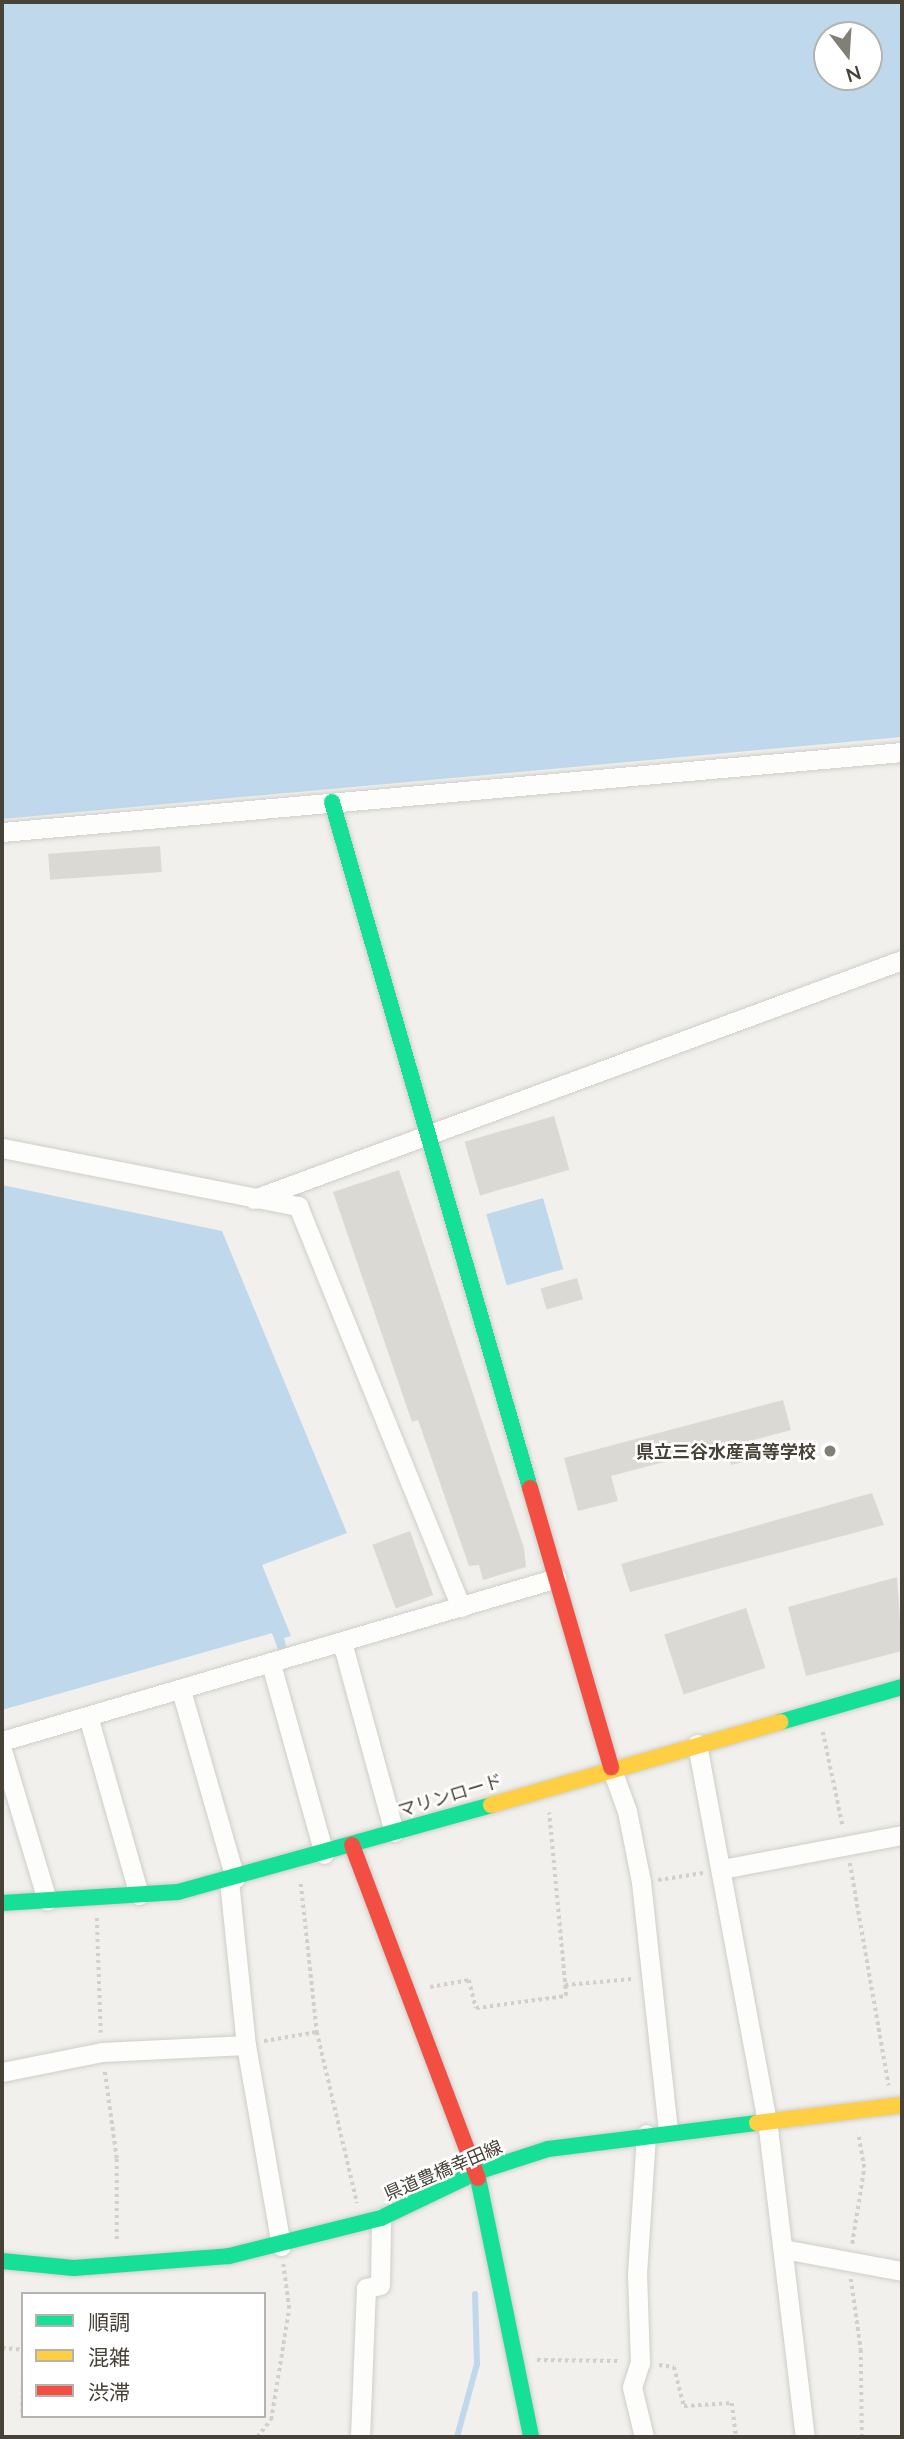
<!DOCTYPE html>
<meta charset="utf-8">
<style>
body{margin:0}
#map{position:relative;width:904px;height:2439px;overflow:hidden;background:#f1f0ec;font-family:Lato,"Noto Sans JP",sans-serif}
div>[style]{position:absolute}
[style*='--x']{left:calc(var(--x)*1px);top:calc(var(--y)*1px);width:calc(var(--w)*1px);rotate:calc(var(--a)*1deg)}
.water>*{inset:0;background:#bfd8ec;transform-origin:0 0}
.stream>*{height:6px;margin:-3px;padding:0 3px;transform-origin:3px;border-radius:3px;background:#bfd8ec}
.building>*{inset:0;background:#dbd9d4;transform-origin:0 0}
.path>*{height:3.5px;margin-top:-1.75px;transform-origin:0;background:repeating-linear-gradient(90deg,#d1d0cb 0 3.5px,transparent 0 7px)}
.roads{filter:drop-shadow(0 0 2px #cfcec9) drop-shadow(0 0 2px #cfcec9)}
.street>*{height:19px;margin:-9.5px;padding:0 9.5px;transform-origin:9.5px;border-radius:9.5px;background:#fdfdfc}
.fast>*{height:16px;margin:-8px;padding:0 8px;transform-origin:8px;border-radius:8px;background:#16e098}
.slow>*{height:16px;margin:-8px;padding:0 8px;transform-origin:8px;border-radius:8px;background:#ffcf43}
.jam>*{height:16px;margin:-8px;padding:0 8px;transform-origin:8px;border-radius:8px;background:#f24e42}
.dots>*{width:19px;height:19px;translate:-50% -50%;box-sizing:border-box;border:4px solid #fff;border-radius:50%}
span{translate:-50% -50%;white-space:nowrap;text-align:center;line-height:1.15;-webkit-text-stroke:5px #fff;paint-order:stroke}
.poi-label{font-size:18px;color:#474238;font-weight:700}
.right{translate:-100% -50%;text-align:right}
.street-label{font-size:18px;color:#474238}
.frame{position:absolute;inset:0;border:4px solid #474238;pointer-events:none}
.legend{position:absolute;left:21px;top:2292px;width:245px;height:126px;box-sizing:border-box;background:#fff;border:2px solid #b5b3af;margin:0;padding:9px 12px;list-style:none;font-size:21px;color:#474238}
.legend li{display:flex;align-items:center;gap:14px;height:35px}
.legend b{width:35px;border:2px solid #b5b3af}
.north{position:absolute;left:813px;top:21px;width:70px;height:70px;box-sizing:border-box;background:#fff;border:2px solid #b5b3af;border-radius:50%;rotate:163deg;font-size:19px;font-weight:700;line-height:28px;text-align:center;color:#474238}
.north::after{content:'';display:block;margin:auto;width:24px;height:32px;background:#827f77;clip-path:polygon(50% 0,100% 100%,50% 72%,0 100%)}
</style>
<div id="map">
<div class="water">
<div style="clip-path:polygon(evenodd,2px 2px,902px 2px,902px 737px,2px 819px,2px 2px,827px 35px,869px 35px,869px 77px,827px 77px,827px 35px)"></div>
<div style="clip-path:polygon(2px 1185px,222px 1231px,347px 1533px,262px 1565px,291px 1636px,284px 1638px,287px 1649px,279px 1652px,272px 1633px,2px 1710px)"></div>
<div style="left:543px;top:1198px;width:74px;height:59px;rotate:74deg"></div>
</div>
<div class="stream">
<div style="--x:457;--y:2437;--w:76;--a:-74.7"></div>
<div style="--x:477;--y:2364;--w:70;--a:-91.6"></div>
</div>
<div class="building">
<div style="left:160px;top:846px;width:26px;height:112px;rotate:86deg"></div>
<div style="left:554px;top:1116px;width:56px;height:93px;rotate:74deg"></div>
<div style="clip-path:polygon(399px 1170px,524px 1548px,526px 1567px,483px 1580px,479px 1565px,469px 1566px,418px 1420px,412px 1422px,333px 1192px)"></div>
<div style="left:577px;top:1278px;width:22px;height:38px;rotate:74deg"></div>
<div style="clip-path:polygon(783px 1400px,791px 1430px,742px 1443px,747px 1461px,731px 1465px,725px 1446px,611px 1476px,618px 1501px,578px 1511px,564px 1458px)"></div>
<div style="clip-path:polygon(872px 1493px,884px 1525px,630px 1592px,621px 1564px)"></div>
<div style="left:410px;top:1531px;width:68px;height:40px;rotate:70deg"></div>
<div style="clip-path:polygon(897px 1577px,902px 1651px,806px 1676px,788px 1607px)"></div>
<div style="left:746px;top:1608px;width:63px;height:86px;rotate:72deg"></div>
</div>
<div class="path">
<div style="--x:823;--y:1732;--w:97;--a:78.1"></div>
<div style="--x:850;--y:1863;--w:226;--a:80.1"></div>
<div style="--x:658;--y:1880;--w:46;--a:-8.8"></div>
<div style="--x:301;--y:1884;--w:149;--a:83.8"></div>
<div style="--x:317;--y:2032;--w:176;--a:76.8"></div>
<div style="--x:97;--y:1918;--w:115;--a:88"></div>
<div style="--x:565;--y:1985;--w:67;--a:-5.1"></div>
<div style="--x:430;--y:1987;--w:40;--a:-10"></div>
<div style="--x:469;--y:1980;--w:29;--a:76"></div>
<div style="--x:476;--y:2008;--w:91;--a:-7.6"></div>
<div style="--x:566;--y:1996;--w:184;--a:-95.3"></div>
<div style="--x:264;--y:2041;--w:54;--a:-9.6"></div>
<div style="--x:105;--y:2072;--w:88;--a:82.1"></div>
<div style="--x:117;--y:2159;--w:83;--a:90"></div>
<div style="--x:852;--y:2244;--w:77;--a:-81"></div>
<div style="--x:864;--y:2168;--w:35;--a:-100"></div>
<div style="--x:851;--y:2279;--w:72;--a:82"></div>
<div style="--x:861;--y:2350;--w:87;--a:89.3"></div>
<div style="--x:2;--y:2348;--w:21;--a:5"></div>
<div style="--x:537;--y:2360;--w:83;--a:0.7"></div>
<div style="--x:659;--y:2365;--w:15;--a:8"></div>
<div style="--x:674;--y:2367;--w:40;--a:75.6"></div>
<div style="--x:684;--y:2406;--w:48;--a:-3.6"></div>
<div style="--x:732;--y:2403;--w:34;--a:83"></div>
<div style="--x:22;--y:2413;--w:53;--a:-88.9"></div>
<div style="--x:257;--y:2437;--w:22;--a:-51"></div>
<div style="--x:271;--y:2420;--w:112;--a:-80.8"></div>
<div style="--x:289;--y:2309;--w:45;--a:-97.6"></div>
</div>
<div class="roads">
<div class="street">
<div style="--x:2;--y:832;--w:904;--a:-5.08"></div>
<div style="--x:2;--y:1148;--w:302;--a:11.1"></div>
<div style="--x:298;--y:1206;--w:433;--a:67.9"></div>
<div style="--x:254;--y:1199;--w:691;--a:-20.25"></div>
<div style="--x:342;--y:1642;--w:197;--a:74.7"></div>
<div style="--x:271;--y:1664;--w:197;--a:74.4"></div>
<div style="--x:181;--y:1690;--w:196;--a:74"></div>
<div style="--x:88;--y:1716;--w:186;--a:74.1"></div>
<div style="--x:2;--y:1741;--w:578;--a:-16.37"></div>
<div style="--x:697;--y:1744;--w:382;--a:79.5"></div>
<div style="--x:767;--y:2120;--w:319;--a:83.2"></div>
<div style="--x:2;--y:1750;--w:157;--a:73.3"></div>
<div style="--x:611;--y:1767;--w:47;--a:70"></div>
<div style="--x:627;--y:1811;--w:72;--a:78.8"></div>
<div style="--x:641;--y:1882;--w:250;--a:83.8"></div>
<div style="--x:722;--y:1869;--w:183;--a:-10.7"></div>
<div style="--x:229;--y:1881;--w:165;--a:84.1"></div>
<div style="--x:246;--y:2045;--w:204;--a:80.1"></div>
<div style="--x:2;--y:2072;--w:102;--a:-11.3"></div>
<div style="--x:102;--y:2052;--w:144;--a:-2.8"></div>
<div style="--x:783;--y:2249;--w:121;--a:10.5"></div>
<div style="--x:360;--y:2437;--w:149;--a:-87.7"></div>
<div style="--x:366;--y:2288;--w:14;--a:-12"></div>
<div style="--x:380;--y:2285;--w:67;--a:-89.1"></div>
<div style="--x:644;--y:2437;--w:51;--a:-103.5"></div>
<div style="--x:632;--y:2387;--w:25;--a:-72"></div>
<div style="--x:640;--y:2363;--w:89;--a:-91.9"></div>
<div style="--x:637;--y:2274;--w:140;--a:-86.3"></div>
</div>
<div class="fast">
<div style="--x:332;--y:802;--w:714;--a:73.9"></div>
<div style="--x:780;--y:1722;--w:127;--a:-16"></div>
<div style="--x:2;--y:1903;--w:176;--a:-3.6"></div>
<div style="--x:178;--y:1892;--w:325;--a:-15.5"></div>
<div style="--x:478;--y:2178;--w:264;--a:78.4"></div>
<div style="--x:2;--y:2261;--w:72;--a:5.6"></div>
<div style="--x:74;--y:2268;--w:155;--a:-4.4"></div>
<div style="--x:229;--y:2256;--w:157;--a:-14"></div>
<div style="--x:381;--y:2218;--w:106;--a:-25.6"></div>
<div style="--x:477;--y:2172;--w:75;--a:-17.9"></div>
<div style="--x:548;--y:2149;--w:211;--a:-7.1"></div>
</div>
<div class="slow">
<div style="--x:491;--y:1805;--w:301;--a:-16"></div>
<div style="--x:757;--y:2123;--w:146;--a:-7.1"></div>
</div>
<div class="jam">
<div style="--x:530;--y:1488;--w:291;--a:73.8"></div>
<div style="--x:352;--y:1845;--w:356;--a:69.3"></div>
</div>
</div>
<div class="dots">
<div style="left:830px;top:1451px;background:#827f77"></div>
</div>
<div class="poi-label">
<span class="right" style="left:816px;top:1451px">県立三谷水産高等学校</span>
</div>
<div class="street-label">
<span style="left:450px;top:1795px;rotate:-17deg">マリンロード</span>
<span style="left:443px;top:2170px;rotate:-23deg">県道豊橋幸田線</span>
</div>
<div class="frame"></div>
<ul class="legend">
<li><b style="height:9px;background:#16e098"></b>順調</li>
<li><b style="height:9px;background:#ffcf43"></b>混雑</li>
<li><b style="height:9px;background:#f24e42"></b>渋滞</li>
</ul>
<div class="north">N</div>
</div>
